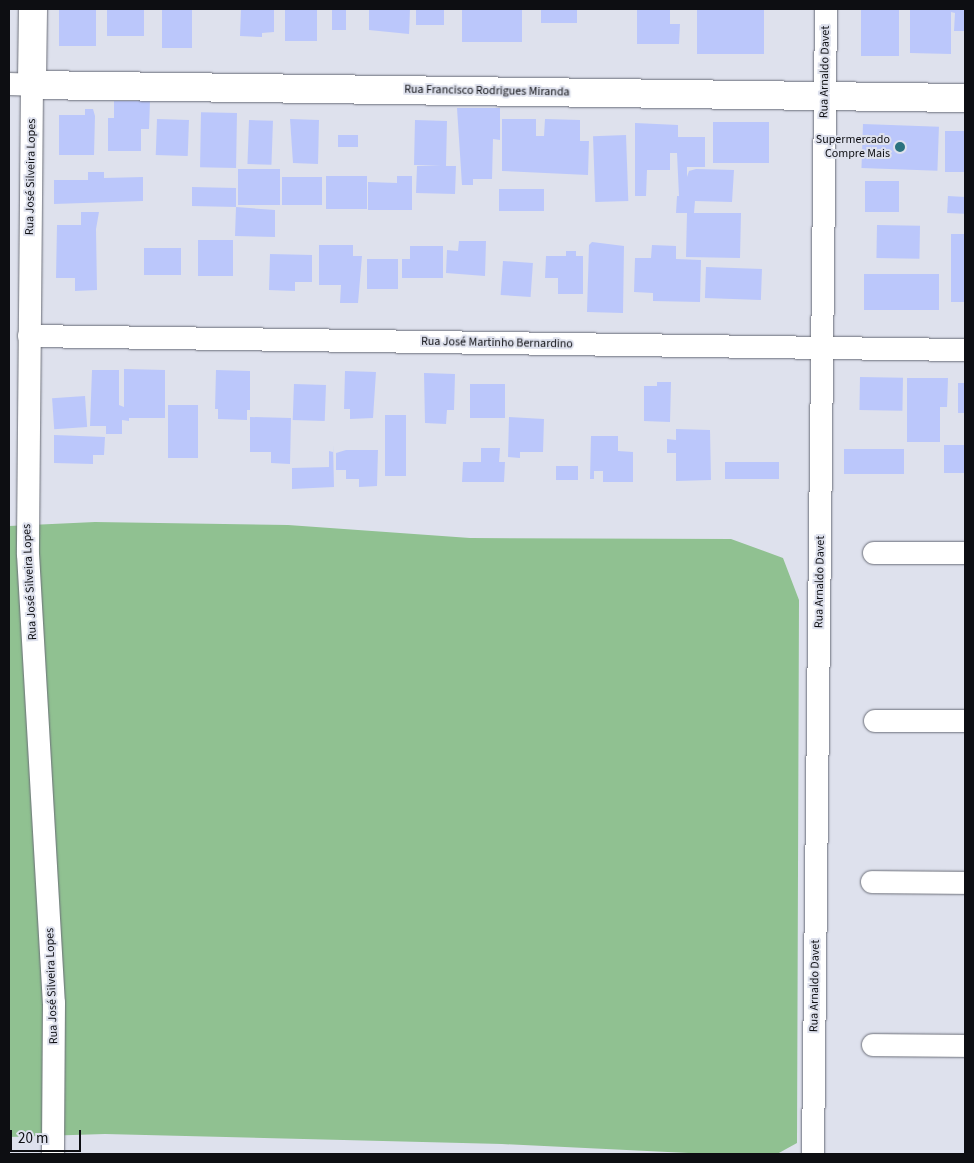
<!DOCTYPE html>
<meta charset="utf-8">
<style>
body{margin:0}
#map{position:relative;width:974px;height:1163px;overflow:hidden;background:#dee1ed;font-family:"Source Sans 3",sans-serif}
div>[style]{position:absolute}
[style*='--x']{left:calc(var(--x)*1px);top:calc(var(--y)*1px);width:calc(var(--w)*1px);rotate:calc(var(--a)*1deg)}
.green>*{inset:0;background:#90c191}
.building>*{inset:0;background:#bbc7fb;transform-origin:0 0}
.roads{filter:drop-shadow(0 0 1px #6a6d77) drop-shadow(0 0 1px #6a6d77)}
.street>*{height:22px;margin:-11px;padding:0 11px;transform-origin:11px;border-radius:11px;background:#fff}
.secondary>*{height:28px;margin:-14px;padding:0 14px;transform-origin:14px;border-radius:14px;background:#fff}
.dots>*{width:14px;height:14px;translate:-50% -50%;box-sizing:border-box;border:2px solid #dee1ed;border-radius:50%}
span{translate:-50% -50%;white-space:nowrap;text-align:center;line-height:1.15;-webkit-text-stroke:4px #dee1ed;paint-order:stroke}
.street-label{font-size:12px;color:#0d0e12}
.poi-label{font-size:12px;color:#0d0e12}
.right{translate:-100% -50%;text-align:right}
.frame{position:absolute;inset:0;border:10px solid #0d0e12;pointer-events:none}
.scale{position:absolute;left:10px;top:1130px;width:71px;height:22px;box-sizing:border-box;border:2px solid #0d0e12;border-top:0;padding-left:6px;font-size:15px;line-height:18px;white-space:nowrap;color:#0d0e12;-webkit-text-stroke:4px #dee1ed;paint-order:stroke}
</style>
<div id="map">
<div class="green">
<div style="clip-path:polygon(95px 522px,288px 525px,470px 538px,731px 539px,783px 558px,799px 600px,797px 1143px,777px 1154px,709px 1154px,502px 1144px,105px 1134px,9px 1137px,9px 526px)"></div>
</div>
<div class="building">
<div style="left:59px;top:9px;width:37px;height:37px"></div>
<div style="left:107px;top:9px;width:37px;height:27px"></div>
<div style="left:162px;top:9px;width:30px;height:39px"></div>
<div style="clip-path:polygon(241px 9px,274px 9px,274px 32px,262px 33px,262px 37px,240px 36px)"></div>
<div style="left:285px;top:9px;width:32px;height:32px"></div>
<div style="left:332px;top:9px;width:14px;height:21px"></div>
<div style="clip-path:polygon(369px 9px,410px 9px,409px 34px,369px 30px)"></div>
<div style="left:416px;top:9px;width:28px;height:16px"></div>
<div style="left:462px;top:9px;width:60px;height:33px"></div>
<div style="left:541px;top:9px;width:36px;height:14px"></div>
<div style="clip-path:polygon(637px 9px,670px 9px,670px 24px,680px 24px,679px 44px,637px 44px)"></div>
<div style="left:697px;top:9px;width:67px;height:45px"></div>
<div style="left:861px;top:9px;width:38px;height:47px"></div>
<div style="clip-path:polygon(910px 9px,965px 9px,965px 31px,954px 31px,955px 13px,951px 12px,951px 54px,910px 53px)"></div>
<div style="clip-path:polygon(114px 101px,150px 101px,149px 129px,141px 129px,141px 151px,108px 151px,108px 118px,114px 118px)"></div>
<div style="clip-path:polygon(457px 108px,500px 108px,500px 140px,493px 139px,492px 179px,473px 179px,473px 185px,462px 185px)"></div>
<div style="clip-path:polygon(85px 109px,93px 109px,95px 116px,94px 155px,59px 155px,59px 115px,85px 115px)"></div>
<div style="left:237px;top:113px;width:55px;height:36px;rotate:91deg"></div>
<div style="left:157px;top:119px;width:32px;height:36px;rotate:2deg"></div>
<div style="clip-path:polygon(290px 119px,319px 120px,318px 164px,293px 163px)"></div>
<div style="clip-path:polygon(502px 119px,536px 119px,536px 136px,544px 136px,545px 119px,580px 120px,580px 141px,589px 141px,588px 175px,502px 171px)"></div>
<div style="left:249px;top:120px;width:24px;height:44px;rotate:2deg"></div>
<div style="clip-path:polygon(415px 120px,447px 121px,446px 166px,456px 166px,455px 194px,416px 193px,417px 166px,441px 165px,414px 165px)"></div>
<div style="left:713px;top:122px;width:56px;height:41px"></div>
<div style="clip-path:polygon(635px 123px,678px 125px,678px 137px,705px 137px,705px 167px,687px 167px,687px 177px,689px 171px,696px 169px,734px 170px,732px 202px,695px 201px,694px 213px,741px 213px,740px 258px,686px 257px,687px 213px,676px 213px,677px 196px,679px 196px,677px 153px,670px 153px,670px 170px,647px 170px,646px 196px,635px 196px)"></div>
<div style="left:863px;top:124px;width:76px;height:44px;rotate:2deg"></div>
<div style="left:945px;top:131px;width:20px;height:41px"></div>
<div style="left:338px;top:135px;width:20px;height:12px"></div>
<div style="left:626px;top:135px;width:66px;height:33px;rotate:88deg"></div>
<div style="left:238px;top:169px;width:42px;height:36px"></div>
<div style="clip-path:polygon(88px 172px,104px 172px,104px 178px,143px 177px,143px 201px,54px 204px,54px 180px,88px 180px)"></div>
<div style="left:326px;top:176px;width:41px;height:33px"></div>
<div style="clip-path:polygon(397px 176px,412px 176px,412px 210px,368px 210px,368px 182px,397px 183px)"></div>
<div style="left:282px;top:177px;width:40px;height:28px"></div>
<div style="left:865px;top:181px;width:34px;height:31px"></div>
<div style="clip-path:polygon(192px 187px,236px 188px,236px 207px,275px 210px,275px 237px,235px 236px,236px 207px,192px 206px)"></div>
<div style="left:499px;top:189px;width:45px;height:22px"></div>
<div style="left:948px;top:196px;width:17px;height:17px;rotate:3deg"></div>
<div style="clip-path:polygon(81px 212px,99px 212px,96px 229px,97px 290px,75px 291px,75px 278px,56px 278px,57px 225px,81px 225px)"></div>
<div style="left:877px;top:225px;width:43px;height:33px;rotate:1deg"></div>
<div style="left:951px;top:234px;width:14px;height:68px"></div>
<div style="left:198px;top:240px;width:35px;height:36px"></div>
<div style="clip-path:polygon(459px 241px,486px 241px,485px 276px,446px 273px,447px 250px,458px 251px)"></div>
<div style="clip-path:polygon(592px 242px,624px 246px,623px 313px,587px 312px,589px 245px)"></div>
<div style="clip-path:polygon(319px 245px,353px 245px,353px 256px,362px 256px,358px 303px,340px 303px,341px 285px,319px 285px)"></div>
<div style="clip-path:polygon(652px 245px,676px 246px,676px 259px,701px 260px,700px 302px,653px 301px,653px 293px,634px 292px,635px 258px,651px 258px)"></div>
<div style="clip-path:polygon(410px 246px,443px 246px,443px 278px,402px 278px,402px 259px,410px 259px)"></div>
<div style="left:144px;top:248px;width:37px;height:27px"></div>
<div style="clip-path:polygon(566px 251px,576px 251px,576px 256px,583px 256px,583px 294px,558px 294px,558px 278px,545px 278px,546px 256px,566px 256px)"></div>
<div style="clip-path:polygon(270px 254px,312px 255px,312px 282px,295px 282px,295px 291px,269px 290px)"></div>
<div style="left:367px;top:259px;width:31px;height:30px"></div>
<div style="left:503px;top:261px;width:30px;height:34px;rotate:4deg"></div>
<div style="left:706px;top:267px;width:56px;height:31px;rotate:2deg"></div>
<div style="left:864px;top:274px;width:75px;height:36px"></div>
<div style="clip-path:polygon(124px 369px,165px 370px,165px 418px,129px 418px,129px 421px,122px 420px,122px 434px,106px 434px,106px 426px,90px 426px,92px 370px,119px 370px,119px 405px,124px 407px)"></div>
<div style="clip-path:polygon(216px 370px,250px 371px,250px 410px,247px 410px,247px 420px,218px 419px,218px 409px,215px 409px)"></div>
<div style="clip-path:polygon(345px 371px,376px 372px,373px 418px,350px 419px,350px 409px,344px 409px)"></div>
<div style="clip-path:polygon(424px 373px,455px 374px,454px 410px,447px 410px,446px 424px,425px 423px)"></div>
<div style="left:860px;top:377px;width:43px;height:33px;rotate:1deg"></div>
<div style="clip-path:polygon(907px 378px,948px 378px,947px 407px,940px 407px,940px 442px,907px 442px)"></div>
<div style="clip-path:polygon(657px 382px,671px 382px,670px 422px,644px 421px,644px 386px,657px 386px)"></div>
<div style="left:958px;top:383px;width:7px;height:30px"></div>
<div style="left:294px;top:384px;width:32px;height:36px;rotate:2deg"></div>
<div style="left:470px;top:384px;width:35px;height:34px"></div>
<div style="left:85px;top:396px;width:31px;height:33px;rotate:86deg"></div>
<div style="left:168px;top:405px;width:30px;height:53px"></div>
<div style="left:385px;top:415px;width:21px;height:61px"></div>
<div style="clip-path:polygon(250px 417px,291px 418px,290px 464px,271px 463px,271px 452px,250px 452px)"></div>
<div style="clip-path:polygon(509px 417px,544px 419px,543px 452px,520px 452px,520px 458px,508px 457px)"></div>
<div style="clip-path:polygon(676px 429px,710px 430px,711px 480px,676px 481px,676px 453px,667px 453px,667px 439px,676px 440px)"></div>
<div style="clip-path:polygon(54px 435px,105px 437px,104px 455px,93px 455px,93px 464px,54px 463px)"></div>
<div style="clip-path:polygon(591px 436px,618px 436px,618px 451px,633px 452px,633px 482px,603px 482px,603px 471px,594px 471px,594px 479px,590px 479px)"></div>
<div style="clip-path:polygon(333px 444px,334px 487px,292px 489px,292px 468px,329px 467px,329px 451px,333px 452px)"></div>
<div style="left:944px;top:445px;width:21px;height:28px"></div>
<div style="clip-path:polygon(481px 448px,500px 448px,499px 462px,505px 462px,504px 482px,462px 482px,463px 462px,481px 462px)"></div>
<div style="left:904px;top:449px;width:25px;height:60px;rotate:90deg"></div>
<div style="clip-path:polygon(346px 450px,378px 450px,377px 486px,359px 487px,359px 479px,346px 479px,346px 470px,336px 470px,336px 453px)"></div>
<div style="left:779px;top:462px;width:17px;height:54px;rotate:90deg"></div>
<div style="left:556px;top:466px;width:22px;height:14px"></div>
</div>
<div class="roads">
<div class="street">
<div style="--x:9;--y:84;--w:23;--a:2"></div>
<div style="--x:32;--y:85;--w:469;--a:90.5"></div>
<div style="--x:28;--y:554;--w:450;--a:86.7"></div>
<div style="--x:54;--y:1003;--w:151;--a:90.4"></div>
<div style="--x:29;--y:336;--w:936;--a:0.86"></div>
<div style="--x:874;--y:553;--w:91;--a:0"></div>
<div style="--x:875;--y:721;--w:90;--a:0"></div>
<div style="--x:872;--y:882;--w:93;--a:0.6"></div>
<div style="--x:873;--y:1045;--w:92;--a:0.6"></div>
<div style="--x:813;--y:1154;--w:1145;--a:-89.35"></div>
</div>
<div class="secondary">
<div style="--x:33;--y:9;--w:76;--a:90.8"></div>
<div style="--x:32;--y:85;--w:933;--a:0.8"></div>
</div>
</div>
<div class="dots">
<div style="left:900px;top:147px;background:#2b727e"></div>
</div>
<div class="street-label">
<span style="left:825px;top:72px;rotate:-89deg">Rua Arnaldo Davet</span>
<span style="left:487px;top:91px;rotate:1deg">Rua Francisco Rodrigues Miranda</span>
<span style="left:31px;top:177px;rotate:-89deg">Rua José Silveira Lopes</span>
<span style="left:497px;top:343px;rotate:1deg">Rua José Martinho Bernardino</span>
<span style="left:30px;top:582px;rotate:-93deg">Rua José Silveira Lopes</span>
<span style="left:820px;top:582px;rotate:-89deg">Rua Arnaldo Davet</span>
<span style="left:52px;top:986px;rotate:-92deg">Rua José Silveira Lopes</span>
<span style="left:815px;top:986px;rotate:-89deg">Rua Arnaldo Davet</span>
</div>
<div class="poi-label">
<span class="right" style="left:890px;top:147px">Supermercado<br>Compre Mais</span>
</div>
<div class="frame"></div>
<div class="scale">20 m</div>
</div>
